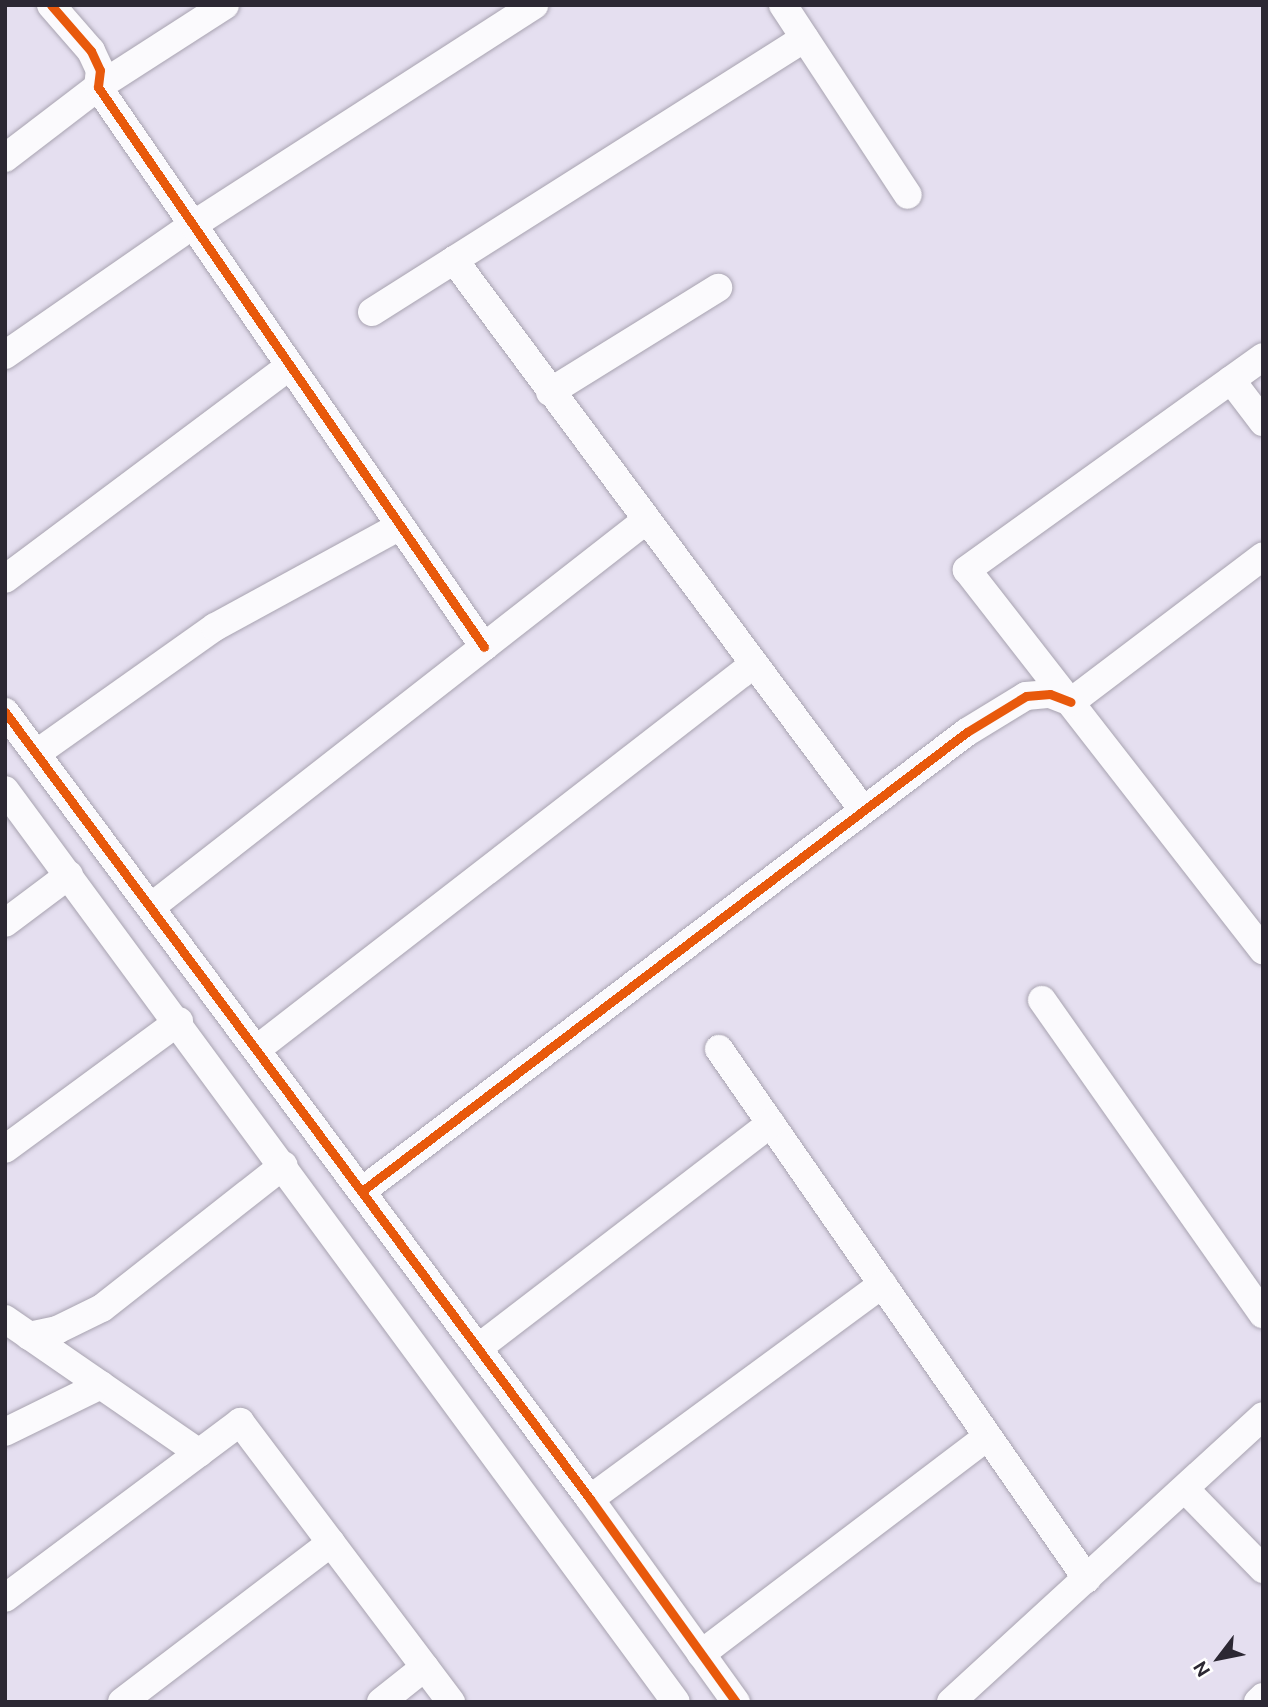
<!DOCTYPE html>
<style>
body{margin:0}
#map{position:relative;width:1268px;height:1707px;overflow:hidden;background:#e5dff0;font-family:Ubuntu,sans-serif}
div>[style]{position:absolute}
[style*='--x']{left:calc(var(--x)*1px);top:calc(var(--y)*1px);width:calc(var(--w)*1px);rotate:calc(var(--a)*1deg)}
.roads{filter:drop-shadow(0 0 2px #a8a3b0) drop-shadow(0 0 2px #a8a3b0)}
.minor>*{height:28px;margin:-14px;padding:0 14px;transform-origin:14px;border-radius:14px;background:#fbfafd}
.cycleway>*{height:9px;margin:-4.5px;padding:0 4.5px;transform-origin:4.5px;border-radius:4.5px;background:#e8590c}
span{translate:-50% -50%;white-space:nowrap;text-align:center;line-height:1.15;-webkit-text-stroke:7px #fff;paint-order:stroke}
.frame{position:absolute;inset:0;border:7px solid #2c2833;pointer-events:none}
.north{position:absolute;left:1184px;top:1623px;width:70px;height:70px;-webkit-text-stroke:5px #fff;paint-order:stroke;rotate:238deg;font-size:19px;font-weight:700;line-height:28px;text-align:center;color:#2c2833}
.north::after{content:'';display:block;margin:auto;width:24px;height:32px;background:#2c2833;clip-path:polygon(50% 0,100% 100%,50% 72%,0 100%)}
</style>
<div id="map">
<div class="roads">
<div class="minor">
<div style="--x:51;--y:5;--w:61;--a:49"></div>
<div style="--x:91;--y:51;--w:21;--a:65"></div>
<div style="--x:100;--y:70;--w:17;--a:97"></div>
<div style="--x:98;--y:87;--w:680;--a:55.42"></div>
<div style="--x:783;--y:5;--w:227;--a:56.7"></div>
<div style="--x:5;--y:158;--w:117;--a:-37.4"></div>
<div style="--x:98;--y:87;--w:151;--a:-32.8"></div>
<div style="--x:454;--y:260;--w:685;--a:53.36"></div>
<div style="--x:372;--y:312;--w:512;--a:-32.33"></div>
<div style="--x:5;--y:355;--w:229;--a:-34.7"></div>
<div style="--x:193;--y:225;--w:406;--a:-32.8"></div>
<div style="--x:1263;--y:357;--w:365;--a:144.3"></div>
<div style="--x:967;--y:570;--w:482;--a:52.1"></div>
<div style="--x:1231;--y:380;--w:53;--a:52.7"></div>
<div style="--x:550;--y:392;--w:198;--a:-31.8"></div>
<div style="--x:5;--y:579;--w:356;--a:-36.8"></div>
<div style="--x:1071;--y:702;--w:241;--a:-37.2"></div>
<div style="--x:5;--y:712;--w:981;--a:53.38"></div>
<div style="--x:590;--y:1499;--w:250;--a:54.3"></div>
<div style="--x:37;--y:753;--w:218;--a:-35.3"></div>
<div style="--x:215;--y:627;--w:211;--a:-28.6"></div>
<div style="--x:5;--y:790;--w:1132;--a:53.66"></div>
<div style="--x:151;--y:907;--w:627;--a:-38"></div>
<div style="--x:5;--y:923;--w:80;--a:-36.9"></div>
<div style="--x:1042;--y:1000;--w:384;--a:54.9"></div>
<div style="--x:257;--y:1049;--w:629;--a:-37.76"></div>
<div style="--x:719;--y:1049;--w:645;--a:55.23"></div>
<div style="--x:5;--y:1149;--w:216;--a:-36.3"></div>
<div style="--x:362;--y:1191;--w:759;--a:-37.19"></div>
<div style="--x:967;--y:732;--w:69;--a:-31.4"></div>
<div style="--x:1026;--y:696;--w:24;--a:-5"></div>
<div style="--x:1050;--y:694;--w:22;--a:21"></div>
<div style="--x:5;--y:1319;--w:236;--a:34.6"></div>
<div style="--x:29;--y:1336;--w:29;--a:-12"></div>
<div style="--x:57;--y:1330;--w:50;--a:-26.1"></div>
<div style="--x:102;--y:1308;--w:231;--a:-38.2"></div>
<div style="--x:478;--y:1348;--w:369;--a:-37.5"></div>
<div style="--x:5;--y:1432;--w:107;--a:-26.1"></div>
<div style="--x:1185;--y:1489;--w:112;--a:45.7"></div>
<div style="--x:590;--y:1499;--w:363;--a:-36.3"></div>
<div style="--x:5;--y:1598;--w:294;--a:-36.8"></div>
<div style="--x:240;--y:1422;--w:351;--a:53"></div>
<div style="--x:701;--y:1654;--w:360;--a:-37.2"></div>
<div style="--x:122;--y:1702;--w:263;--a:-37.3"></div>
<div style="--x:381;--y:1702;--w:56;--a:-38.5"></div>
<div style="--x:951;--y:1702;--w:423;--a:-42.5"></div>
<div style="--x:1258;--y:1702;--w:7;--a:-45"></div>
</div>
</div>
<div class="cycleway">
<div style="--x:51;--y:5;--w:61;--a:49"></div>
<div style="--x:91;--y:51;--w:21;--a:65"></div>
<div style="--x:100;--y:70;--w:17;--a:97"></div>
<div style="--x:98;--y:87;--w:680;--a:55.42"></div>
<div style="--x:5;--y:712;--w:981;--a:53.38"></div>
<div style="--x:590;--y:1499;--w:250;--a:54.3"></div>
<div style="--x:362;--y:1191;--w:759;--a:-37.19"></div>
<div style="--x:967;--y:732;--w:69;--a:-31.4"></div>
<div style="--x:1026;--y:696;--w:24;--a:-5"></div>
<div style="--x:1050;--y:694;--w:22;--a:21"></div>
</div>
<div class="frame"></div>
<div class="north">N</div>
</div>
